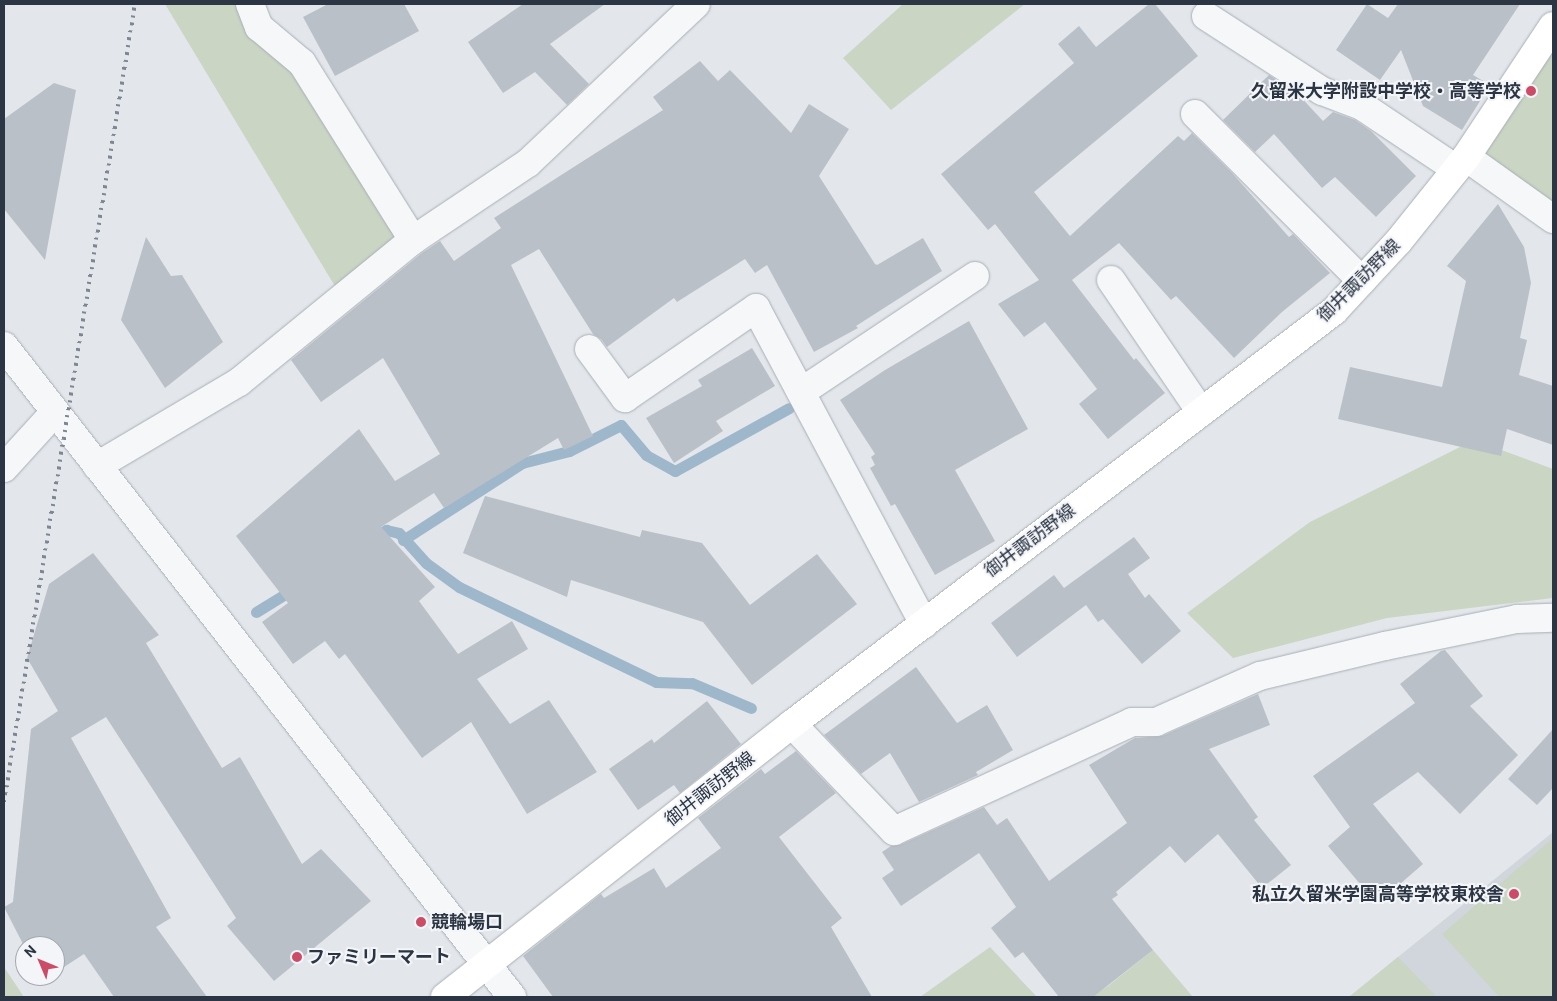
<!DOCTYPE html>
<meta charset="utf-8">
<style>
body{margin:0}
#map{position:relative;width:1557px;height:1001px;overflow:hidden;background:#e3e7eb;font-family:Roboto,"Noto Sans JP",sans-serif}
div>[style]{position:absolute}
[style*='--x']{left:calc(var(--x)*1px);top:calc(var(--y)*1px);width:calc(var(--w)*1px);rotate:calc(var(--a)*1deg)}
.built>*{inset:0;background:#d1d6dd}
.green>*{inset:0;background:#cad5c4}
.stream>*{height:11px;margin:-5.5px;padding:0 5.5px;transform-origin:5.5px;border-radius:5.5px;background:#9fb7ca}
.building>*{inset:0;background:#bac0c8}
.roads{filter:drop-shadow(0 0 1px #a8aeb5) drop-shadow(0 0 1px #a8aeb5)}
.minor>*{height:28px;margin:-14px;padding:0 14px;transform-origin:14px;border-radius:14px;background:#f6f7f9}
.tertiary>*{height:28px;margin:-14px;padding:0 14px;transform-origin:14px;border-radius:14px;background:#f6f7f9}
.secondary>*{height:28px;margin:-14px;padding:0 14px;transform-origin:14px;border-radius:14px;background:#fff}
.rail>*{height:4px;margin-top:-2px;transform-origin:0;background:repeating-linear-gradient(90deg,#7d8794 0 2.5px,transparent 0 7.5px)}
.dots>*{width:14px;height:14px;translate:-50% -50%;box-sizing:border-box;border:2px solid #f3f5f8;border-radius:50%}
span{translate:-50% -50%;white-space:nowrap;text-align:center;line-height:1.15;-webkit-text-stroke:4px #f3f5f8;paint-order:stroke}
.poi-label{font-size:18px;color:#2b3543;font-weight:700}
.right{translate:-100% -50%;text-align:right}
.left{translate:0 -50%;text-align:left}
.street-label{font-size:18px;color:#2b3543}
.frame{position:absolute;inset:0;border:5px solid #2b3543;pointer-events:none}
.north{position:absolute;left:15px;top:936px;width:50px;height:50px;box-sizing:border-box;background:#f3f5f8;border:1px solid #a3a8b0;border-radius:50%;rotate:315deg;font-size:14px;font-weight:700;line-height:20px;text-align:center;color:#2b3543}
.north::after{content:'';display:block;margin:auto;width:18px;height:22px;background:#cc4c68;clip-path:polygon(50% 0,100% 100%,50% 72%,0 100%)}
</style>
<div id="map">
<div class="built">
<div style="clip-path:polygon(1553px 832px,1553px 997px,1349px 997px,1398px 957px)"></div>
</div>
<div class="green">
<div style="clip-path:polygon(165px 4px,250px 4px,413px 240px,342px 298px)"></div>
<div style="clip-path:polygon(903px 4px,1025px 4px,891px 110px,843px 58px)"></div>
<div style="clip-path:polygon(1553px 44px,1553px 208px,1477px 155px)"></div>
<div style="clip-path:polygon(1474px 440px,1553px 469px,1553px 598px,1387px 618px,1233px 658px,1187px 613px,1310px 522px)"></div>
<div style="clip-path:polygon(1553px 838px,1553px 997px,1499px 997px,1442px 934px)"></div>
<div style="clip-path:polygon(990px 947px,1037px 997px,920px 997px)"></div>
<div style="clip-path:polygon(1153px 950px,1193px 997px,1090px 997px,1108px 986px)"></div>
<div style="clip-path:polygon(1398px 957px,1437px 997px,1349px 997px)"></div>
<div style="clip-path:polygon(4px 967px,24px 997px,4px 997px)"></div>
</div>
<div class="stream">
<div style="--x:372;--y:539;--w:17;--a:-33"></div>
<div style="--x:386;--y:530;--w:13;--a:13"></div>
<div style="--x:399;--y:533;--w:40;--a:48"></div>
<div style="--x:426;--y:563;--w:41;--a:36"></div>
<div style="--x:459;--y:587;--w:219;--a:25.7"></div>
<div style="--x:656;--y:682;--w:36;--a:2"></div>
<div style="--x:692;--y:683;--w:64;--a:23"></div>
<div style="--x:403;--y:540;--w:142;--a:-32.9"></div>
<div style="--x:522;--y:463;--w:49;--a:-14.3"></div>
<div style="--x:569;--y:451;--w:58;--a:-26.6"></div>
<div style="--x:621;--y:425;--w:39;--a:50"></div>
<div style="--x:646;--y:455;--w:33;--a:29"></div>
<div style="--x:675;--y:471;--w:130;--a:-28.9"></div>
<div style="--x:256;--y:612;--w:46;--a:-31.6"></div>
</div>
<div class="building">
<div style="clip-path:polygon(328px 4px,404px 4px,419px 31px,335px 76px,303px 17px)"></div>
<div style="clip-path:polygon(523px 4px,605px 4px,550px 44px,589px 84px,567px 105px,535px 72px,503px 93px,468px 42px)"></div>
<div style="clip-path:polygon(1149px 4px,1155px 4px,1198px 56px,1034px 192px,1070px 236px,1178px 136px,1184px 141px,1192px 133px,1232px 173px,1289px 237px,1293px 234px,1330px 273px,1282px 312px,1234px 358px,1176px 296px,1171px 300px,1119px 243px,1072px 280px,1134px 360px,1136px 358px,1165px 393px,1108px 439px,1079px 404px,1097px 389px,1045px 322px,1024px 337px,998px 304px,1039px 280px,995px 224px,988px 230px,941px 174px,1074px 63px,1058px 44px,1079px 26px,1096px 47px)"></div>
<div style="clip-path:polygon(1367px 4px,1388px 18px,1398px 4px,1520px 4px,1473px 75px,1490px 85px,1462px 130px,1423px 106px,1401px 50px,1380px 80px,1336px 50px)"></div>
<div style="clip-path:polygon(700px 61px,718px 81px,730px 70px,791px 133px,809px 104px,849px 129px,819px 176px,875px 264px,877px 265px,923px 238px,942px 271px,856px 326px,858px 328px,814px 352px,767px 265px,755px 273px,745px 259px,677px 302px,674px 298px,607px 347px,601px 339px,593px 334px,539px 249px,511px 265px,593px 436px,564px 450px,558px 438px,444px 508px,434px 493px,381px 527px,435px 587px,419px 601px,458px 654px,512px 621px,528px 649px,477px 679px,510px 724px,549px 700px,597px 772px,527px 814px,471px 722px,422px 758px,345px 654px,339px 659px,325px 641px,293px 664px,262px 622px,288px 603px,236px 536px,359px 429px,395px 481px,440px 454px,383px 358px,321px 402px,291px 360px,422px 253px,440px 241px,454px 261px,501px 228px,494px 218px,663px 110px,653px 97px)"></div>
<div style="clip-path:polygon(1269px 75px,1297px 93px,1323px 121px,1333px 112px,1355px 120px,1371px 131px,1416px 176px,1376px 217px,1335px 177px,1322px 188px,1274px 134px,1255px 152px,1223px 120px)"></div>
<div style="clip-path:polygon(54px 83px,76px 90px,45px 260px,4px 209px,4px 119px)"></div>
<div style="clip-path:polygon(1498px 204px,1524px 247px,1531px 283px,1520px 338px,1527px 340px,1519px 375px,1553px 386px,1553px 445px,1507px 429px,1501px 456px,1338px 419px,1350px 367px,1442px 387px,1466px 281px,1447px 266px)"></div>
<div style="clip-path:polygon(146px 237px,171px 276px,182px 275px,223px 342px,165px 388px,121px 320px)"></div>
<div style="clip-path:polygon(969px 321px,1028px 429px,955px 470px,995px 541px,935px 575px,895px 504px,891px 506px,870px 468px,875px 465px,871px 457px,875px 454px,840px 400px,885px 370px)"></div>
<div style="clip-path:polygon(752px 348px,775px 386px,716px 421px,723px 431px,674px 463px,646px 418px,702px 386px,698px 380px)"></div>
<div style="clip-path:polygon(485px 496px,640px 537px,642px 530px,702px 543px,750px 605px,817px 554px,857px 604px,752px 685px,703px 622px,571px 580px,567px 597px,463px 553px)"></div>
<div style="clip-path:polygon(1134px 537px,1150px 558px,1128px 574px,1145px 598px,1149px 594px,1181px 631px,1142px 664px,1103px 619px,1098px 622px,1086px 605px,1017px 657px,991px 623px,1054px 575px,1064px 588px)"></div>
<div style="clip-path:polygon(93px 553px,159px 635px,146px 643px,222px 768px,240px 757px,302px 864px,321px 849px,371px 901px,274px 981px,227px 926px,236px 918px,106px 717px,71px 738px,171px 918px,156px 927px,207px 997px,114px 997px,84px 954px,55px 973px,55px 946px,23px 944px,4px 907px,13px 902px,31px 729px,58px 711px,27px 658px,49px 584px)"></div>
<div style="clip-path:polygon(1445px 650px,1483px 696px,1470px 706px,1518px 755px,1460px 814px,1418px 772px,1373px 804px,1423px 864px,1377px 904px,1328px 846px,1350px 827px,1313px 776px,1415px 703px,1400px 684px,1441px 651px)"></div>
<div style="clip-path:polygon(916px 667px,957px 723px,987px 705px,1013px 750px,976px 772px,978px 775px,919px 802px,890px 753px,861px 774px,824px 735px)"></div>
<div style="clip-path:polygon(1258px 694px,1270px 725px,1209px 749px,1258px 817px,1254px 820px,1291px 865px,1262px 888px,1218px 834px,1185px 863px,1170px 846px,1116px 892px,1118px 895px,1112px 899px,1153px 950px,1093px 997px,1059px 997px,1023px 952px,1015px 958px,991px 928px,1016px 907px,979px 853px,901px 906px,882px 878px,894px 870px,882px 852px,891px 846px,900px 845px,984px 807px,997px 825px,1007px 818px,1049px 881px,1127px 823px,1089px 765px,1135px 738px,1162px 736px)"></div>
<div style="clip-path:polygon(707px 701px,741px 744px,680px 793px,674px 785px,638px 810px,609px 769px,652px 739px,654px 743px)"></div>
<div style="clip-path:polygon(1553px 729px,1553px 788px,1537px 805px,1508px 779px)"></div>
<div style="clip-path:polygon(796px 751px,836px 793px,779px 837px,842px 918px,831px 927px,872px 997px,553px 997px,523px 956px,601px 894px,604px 898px,654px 868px,666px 888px,721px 848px,698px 818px,761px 769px,765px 774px)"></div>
</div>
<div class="roads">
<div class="minor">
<div style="--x:250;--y:4;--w:25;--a:69"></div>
<div style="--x:259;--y:27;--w:56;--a:39.9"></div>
<div style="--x:302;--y:63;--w:209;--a:57.9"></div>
<div style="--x:1206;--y:16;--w:138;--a:32.9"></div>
<div style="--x:1322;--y:91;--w:43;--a:20.6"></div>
<div style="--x:1362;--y:106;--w:113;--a:33.8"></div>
<div style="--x:1195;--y:114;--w:236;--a:45"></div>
<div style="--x:1466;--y:157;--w:107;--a:35.5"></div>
<div style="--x:1111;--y:280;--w:160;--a:55.7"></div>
<div style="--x:589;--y:349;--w:61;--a:53.7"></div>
<div style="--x:625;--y:398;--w:159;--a:-34.5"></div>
<div style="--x:756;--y:308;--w:358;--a:62"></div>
<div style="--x:801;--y:392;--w:209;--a:-33.7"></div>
<div style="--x:97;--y:466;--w:165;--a:-30.6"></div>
<div style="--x:239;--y:382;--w:225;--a:-39.2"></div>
<div style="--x:413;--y:240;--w:138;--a:-33.8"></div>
<div style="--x:528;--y:163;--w:231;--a:-43.4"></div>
<div style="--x:4;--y:468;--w:76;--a:-47.7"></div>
<div style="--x:792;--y:724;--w:148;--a:46.4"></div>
<div style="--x:894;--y:831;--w:262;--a:-24.6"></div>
<div style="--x:1132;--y:722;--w:24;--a:0"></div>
<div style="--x:1156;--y:722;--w:114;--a:-23.9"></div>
<div style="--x:1260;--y:676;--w:129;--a:-13.5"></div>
<div style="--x:1385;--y:646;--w:135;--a:-11.6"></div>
<div style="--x:1517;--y:619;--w:36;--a:-2"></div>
</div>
<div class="tertiary">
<div style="--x:4;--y:346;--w:826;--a:52.03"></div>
</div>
<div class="secondary">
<div style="--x:445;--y:997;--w:442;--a:-38.2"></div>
<div style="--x:792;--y:724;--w:681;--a:-37.31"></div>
<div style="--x:1334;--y:311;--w:94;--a:-47.2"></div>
<div style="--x:1398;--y:242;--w:109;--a:-51.3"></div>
<div style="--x:1466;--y:157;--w:157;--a:-56.4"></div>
</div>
</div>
<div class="rail">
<div style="--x:4;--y:802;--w:809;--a:-80.68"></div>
</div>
<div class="dots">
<div style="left:1531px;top:91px;background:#cc4c68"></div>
<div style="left:1514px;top:894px;background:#cc4c68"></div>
<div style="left:421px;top:922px;background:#cc4c68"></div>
<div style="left:297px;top:957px;background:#cc4c68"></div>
</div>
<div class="poi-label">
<span class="right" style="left:1521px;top:91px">久留米大学附設中学校・高等学校</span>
<span class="right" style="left:1504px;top:894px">私立久留米学園高等学校東校舎</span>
<span class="left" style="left:431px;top:922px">競輪場口</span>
<span class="left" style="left:307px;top:957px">ファミリーマート</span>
</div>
<div class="street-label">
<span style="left:1359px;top:281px;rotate:-45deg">御井諏訪野線</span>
<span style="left:1030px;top:541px;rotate:-37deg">御井諏訪野線</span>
<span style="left:710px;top:789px;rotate:-38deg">御井諏訪野線</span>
</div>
<div class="frame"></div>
<div class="north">N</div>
</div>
